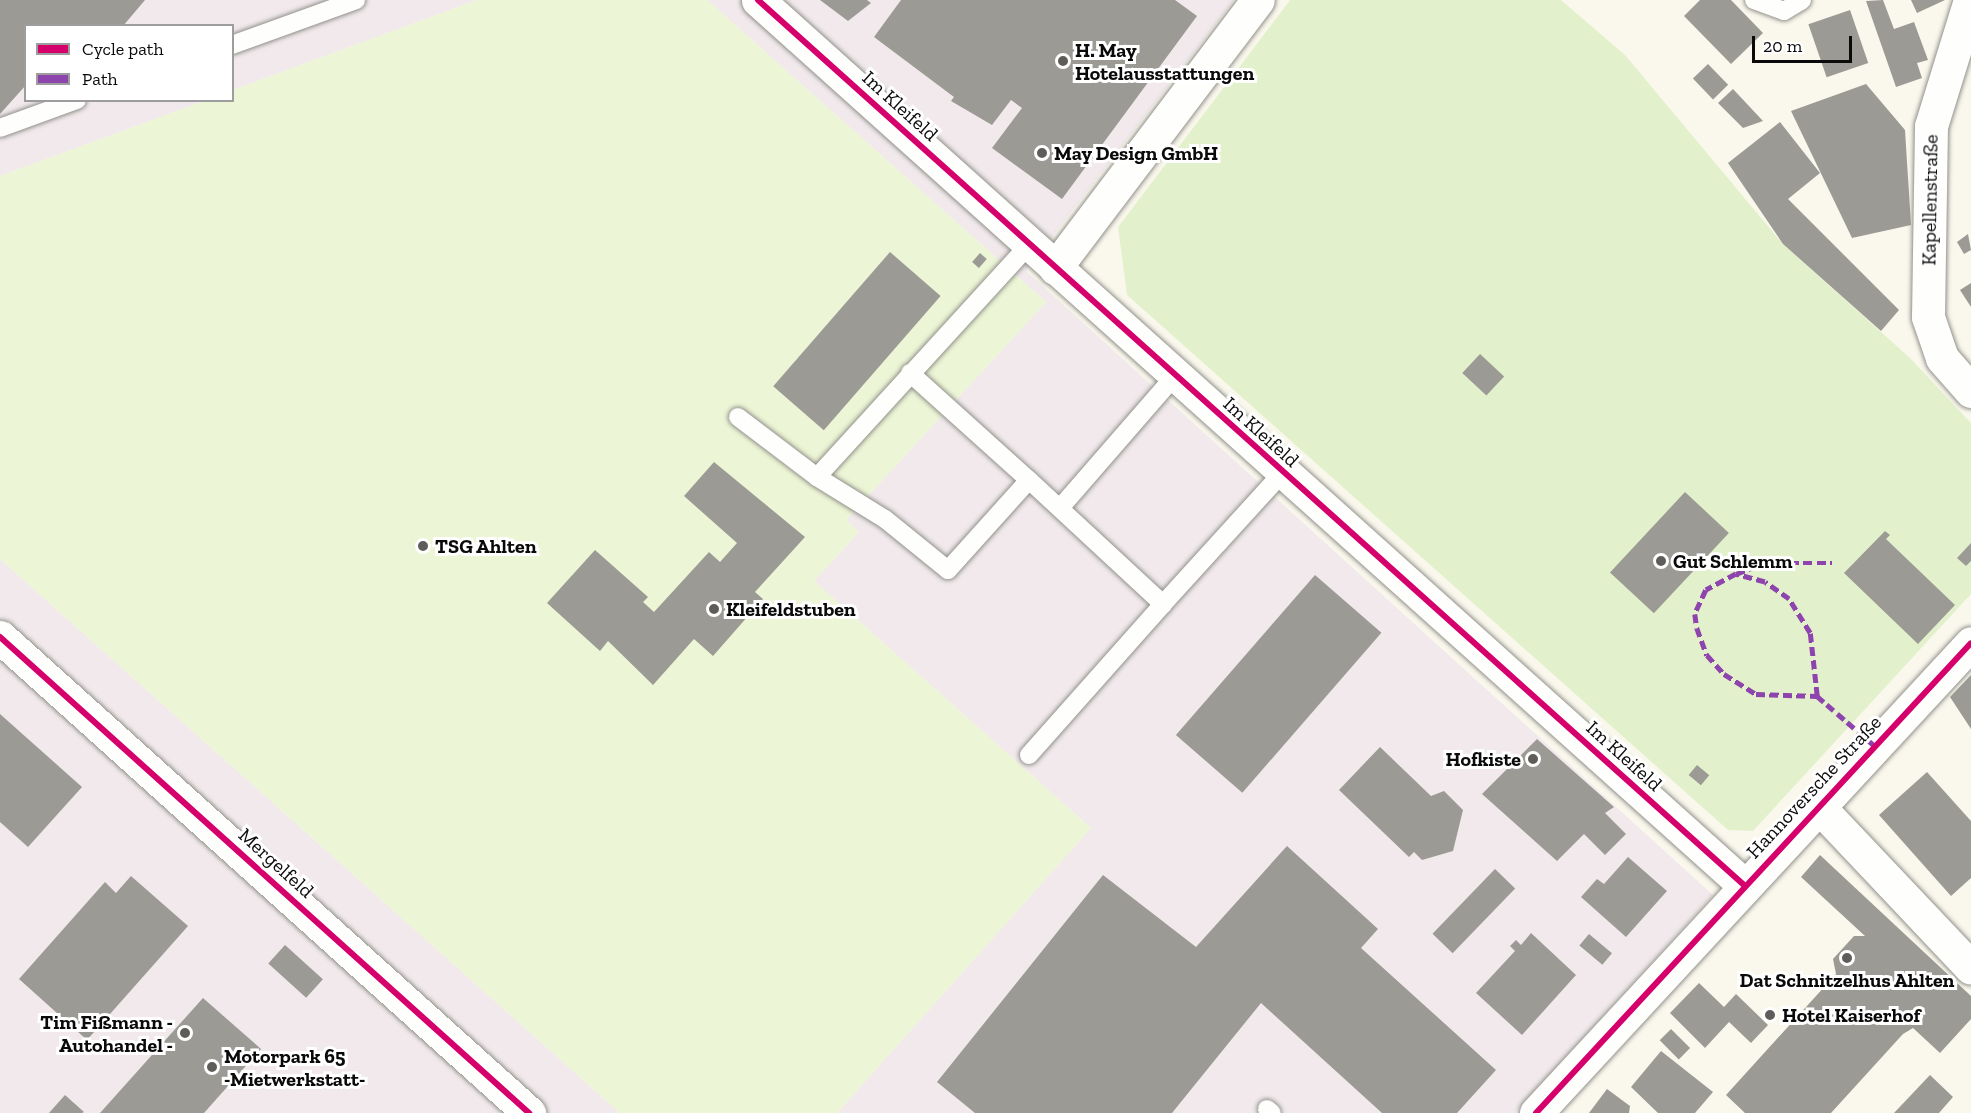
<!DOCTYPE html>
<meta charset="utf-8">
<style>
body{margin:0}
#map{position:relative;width:1971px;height:1113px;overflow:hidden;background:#faf8ed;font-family:"Zilla Slab",serif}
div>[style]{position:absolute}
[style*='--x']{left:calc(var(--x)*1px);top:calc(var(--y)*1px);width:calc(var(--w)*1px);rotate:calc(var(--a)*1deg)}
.industrial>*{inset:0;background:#f1e9ec}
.green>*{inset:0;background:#e2f1cb}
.pitch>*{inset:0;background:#ecf5d5}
.building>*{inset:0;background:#9c9a94;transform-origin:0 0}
.roads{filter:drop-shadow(0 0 2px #92918c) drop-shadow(0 0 2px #92918c)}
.service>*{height:18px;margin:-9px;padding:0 9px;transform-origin:9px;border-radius:9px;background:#fefefc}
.minor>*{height:33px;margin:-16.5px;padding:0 16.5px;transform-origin:16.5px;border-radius:16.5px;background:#fefefc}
.quiet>*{height:4.5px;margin-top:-2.25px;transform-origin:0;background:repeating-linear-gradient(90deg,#8e44ad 0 9px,transparent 0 13.5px)}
.cycleway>*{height:6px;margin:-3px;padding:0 3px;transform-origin:3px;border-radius:3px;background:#d6006c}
.dots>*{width:16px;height:16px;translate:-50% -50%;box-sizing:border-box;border:3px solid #fff;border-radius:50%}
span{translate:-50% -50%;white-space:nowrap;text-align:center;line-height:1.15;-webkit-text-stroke:6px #fff;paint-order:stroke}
.poi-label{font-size:20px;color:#0a0a0a;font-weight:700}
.left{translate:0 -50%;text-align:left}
.right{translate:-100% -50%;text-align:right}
.street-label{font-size:20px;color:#0a0a0a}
.legend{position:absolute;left:24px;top:24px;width:210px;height:78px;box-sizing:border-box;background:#fff;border:2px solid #9d9d9d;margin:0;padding:8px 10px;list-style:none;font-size:18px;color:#0a0a0a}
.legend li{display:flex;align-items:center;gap:12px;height:30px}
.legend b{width:30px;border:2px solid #9d9d9d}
.scale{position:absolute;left:1752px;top:36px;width:100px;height:27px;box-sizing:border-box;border:3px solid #0a0a0a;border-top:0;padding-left:8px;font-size:18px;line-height:21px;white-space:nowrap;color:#0a0a0a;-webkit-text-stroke:4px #fff;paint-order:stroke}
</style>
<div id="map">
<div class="industrial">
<div style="clip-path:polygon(0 0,477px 0,233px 90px,232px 26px,26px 26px,26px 100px,204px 101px,0 176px)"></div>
<div style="clip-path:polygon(707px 0,1234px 0,1026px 271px,1713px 895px,1515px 1113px,837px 1113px,1091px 828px,814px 581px,859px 532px,846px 520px,1046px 302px)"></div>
<div style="clip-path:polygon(0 559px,620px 1113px,0 1113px)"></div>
</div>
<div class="green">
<div style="clip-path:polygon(1290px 0,1561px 0,1625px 55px,1783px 244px,1910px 358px,1971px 423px,1971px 594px,1753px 831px,1728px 830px,1127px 295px,1118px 227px)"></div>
</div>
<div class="pitch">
<div style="clip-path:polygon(477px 0,707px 0,1046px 302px,846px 520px,859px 532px,814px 581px,1091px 828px,837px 1113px,620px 1113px,0 559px,0 176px,204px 101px,232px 100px,233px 90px)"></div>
</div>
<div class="building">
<div style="clip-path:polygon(0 0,145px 0,123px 26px,26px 26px,26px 85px,0 114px)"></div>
<div style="clip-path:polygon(820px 0,867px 0,871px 3px,848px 21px)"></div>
<div style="clip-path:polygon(901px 0,1175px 0,1197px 16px,1062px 199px,992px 148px,1022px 108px,1011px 100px,992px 125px,951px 101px,954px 97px,874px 37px)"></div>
<div style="clip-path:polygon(1700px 0,1731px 0,1763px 33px,1731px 64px,1684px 16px)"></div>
<div style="clip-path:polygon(1883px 0,1894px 29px,1914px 22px,1928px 60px,1917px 63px,1922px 78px,1896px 87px,1866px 1px)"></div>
<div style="clip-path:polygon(1911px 0,1945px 0,1917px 13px)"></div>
<div style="left:1850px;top:10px;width:56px;height:44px;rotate:71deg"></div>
<div style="left:1708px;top:64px;width:29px;height:21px;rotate:46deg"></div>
<div style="clip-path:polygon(1866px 84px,1905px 130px,1911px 225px,1852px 238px,1791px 111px)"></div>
<div style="clip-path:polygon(1733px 89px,1763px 121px,1743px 128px,1718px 103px)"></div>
<div style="clip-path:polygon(1780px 122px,1820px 173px,1788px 199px,1899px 310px,1881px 331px,1783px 244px,1728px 163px)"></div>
<div style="clip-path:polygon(1968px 234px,1971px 250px,1964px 254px,1957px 242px)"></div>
<div style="left:890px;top:252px;width:67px;height:178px;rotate:41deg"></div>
<div style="left:980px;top:253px;width:9px;height:12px;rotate:41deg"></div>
<div style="clip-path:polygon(1971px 283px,1971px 307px,1960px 290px)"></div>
<div style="left:1480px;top:354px;width:33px;height:26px;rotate:43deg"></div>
<div style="clip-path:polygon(714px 462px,805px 537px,755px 592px,763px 599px,713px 656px,694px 639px,653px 685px,608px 641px,600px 651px,547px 603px,595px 550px,648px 597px,643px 602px,654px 612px,709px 552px,720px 562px,737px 543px,684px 496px)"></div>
<div style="left:1685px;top:492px;width:60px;height:110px;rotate:43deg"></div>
<div style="clip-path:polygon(1885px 531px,1890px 535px,1886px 539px,1955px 605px,1918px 644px,1844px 573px)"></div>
<div style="clip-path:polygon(1971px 543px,1971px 561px,1966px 566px,1957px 558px)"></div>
<div style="left:1315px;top:575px;width:88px;height:212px;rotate:41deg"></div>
<div style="clip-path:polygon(1971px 675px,1971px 729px,1950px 697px)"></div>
<div style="clip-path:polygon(0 714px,82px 787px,28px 847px,0 822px)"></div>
<div style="clip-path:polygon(1537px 739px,1614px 807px,1605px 813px,1626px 834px,1605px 855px,1584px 834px,1557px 861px,1482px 794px)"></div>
<div style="clip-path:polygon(1380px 747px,1431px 796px,1444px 791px,1463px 810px,1453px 851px,1422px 860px,1414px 852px,1409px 857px,1339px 790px)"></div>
<div style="left:1697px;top:765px;width:16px;height:13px;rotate:40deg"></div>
<div style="clip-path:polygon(1927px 772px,1971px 821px,1971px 878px,1951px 896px,1879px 815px)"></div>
<div style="clip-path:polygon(1287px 846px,1378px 929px,1361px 948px,1496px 1070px,1457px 1113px,1382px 1113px,1261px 1003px,1172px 1113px,975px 1113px,937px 1082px,1103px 875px,1196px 947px)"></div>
<div style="clip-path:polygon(1820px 855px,1971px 996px,1971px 1019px,1940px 1053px,1913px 1028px,1903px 1034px,1831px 1113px,1745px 1113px,1726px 1095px,1836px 974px,1833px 959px,1854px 936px,1865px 936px,1801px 877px)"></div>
<div style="clip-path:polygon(1628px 857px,1667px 891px,1626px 937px,1581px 897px,1597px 879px,1604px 884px)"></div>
<div style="left:1495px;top:869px;width:28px;height:90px;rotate:44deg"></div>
<div style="clip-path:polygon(131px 876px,188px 926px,87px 1040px,19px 979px,105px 882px,116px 893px)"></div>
<div style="clip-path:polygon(1531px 933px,1576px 975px,1522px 1035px,1476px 993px,1515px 951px,1510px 946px,1516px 940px,1521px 945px)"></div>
<div style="left:1589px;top:934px;width:30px;height:15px;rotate:40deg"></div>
<div style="left:285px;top:945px;width:51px;height:25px;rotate:42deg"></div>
<div style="clip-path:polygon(1699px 983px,1724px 1007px,1736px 994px,1768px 1025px,1751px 1043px,1729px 1022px,1705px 1048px,1670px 1013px)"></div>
<div style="clip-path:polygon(203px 998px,261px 1049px,204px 1113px,100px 1113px)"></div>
<div style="left:1671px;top:1029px;width:27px;height:16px;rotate:45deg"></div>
<div style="clip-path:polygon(1661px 1051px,1713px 1092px,1695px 1113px,1658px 1113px,1631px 1087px)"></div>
<div style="clip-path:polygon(1930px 1075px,1953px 1097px,1939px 1113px,1894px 1113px)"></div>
<div style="clip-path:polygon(1607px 1089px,1630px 1106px,1629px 1113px,1589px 1113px)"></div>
<div style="clip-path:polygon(65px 1095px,84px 1112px,82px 1113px,49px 1113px)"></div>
</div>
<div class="roads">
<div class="service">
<div style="--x:1754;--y:0;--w:32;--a:20"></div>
<div style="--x:1784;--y:11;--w:21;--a:-31"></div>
<div style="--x:232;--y:45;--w:132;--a:-19.9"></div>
<div style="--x:0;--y:128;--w:82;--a:-20"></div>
<div style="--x:910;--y:373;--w:160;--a:42"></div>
<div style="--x:738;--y:417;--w:99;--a:37.2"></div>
<div style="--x:817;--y:477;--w:314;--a:-47.6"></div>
<div style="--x:817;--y:477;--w:80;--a:31.7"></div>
<div style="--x:885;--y:519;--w:81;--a:39"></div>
<div style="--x:948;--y:570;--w:121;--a:-48"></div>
<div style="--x:1029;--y:480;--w:183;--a:42.8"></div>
<div style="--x:1163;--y:604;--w:177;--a:-47.7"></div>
<div style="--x:1060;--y:508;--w:174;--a:-49"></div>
<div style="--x:1029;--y:755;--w:202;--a:-48.4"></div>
<div style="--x:1267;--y:1109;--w:6;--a:39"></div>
</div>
<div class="minor">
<div style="--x:758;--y:0;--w:1326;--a:41.91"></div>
<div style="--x:1970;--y:0;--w:132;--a:107.2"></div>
<div style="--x:1931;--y:126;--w:191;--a:90.9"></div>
<div style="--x:1928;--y:317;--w:43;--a:71.1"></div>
<div style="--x:1942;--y:358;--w:44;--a:48.7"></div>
<div style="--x:1055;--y:268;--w:336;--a:-52.9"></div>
<div style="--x:0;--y:637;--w:712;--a:41.98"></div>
<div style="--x:1819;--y:807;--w:221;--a:46.6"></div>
<div style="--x:1536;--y:1113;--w:640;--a:-47.21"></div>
</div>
</div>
<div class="quiet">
<div style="--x:1736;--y:574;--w:29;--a:-22"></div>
<div style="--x:1763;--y:563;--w:69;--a:0"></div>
<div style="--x:1817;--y:696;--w:63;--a:-96.3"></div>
<div style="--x:1810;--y:633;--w:40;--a:-122"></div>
<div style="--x:1789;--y:599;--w:29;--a:-145"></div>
<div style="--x:1765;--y:582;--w:30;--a:-165"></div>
<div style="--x:1736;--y:574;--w:34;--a:152"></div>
<div style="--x:1706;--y:590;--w:26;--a:115"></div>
<div style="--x:1695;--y:614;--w:14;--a:82"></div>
<div style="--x:1697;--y:628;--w:29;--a:70"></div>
<div style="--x:1707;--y:655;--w:25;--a:48"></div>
<div style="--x:1724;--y:674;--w:38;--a:32"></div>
<div style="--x:1756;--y:694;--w:61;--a:1.9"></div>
<div style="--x:1817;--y:696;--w:77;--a:40.8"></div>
</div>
<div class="cycleway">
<div style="--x:758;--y:0;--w:1326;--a:41.91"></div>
<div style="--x:0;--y:637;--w:712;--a:41.98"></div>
<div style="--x:1536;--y:1113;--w:640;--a:-47.21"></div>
</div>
<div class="dots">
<div style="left:1063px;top:61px;background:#5e5d59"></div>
<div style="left:1042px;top:153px;background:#5e5d59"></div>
<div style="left:423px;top:546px;background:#5e5d59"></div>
<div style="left:1661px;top:561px;background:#5e5d59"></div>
<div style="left:714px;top:609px;background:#5e5d59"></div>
<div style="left:1533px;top:759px;background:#5e5d59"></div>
<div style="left:1847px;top:958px;background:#5e5d59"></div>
<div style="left:1770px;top:1015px;background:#5e5d59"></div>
<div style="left:185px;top:1033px;background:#5e5d59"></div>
<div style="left:212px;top:1067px;background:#5e5d59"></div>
</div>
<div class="poi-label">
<span class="left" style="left:1075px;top:62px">H. May<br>Hotelausstattungen</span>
<span class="left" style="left:1054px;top:153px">May Design GmbH</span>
<span class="left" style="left:435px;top:546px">TSG Ahlten</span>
<span class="left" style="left:1673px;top:561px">Gut Schlemm</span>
<span class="left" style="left:726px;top:609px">Kleifeldstuben</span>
<span class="right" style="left:1521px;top:759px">Hofkiste</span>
<span style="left:1847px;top:980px">Dat Schnitzelhus Ahlten</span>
<span class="left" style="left:1782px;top:1015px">Hotel Kaiserhof</span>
<span class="right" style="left:173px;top:1034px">Tim Fißmann -<br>Autohandel -</span>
<span class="left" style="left:224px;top:1068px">Motorpark 65<br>-Mietwerkstatt-</span>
</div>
<div class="street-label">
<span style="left:900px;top:106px;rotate:42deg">Im Kleifeld</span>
<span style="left:1930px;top:200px;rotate:-89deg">Kapellenstraße</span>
<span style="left:1261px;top:432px;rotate:42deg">Im Kleifeld</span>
<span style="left:1624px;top:756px;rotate:42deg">Im Kleifeld</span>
<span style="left:1814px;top:787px;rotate:-47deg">Hannoversche Straße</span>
<span style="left:276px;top:863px;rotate:42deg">Mergelfeld</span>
</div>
<ul class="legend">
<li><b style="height:8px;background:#d6006c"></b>Cycle path</li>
<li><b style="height:8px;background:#8e44ad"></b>Path</li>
</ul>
<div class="scale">20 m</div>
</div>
